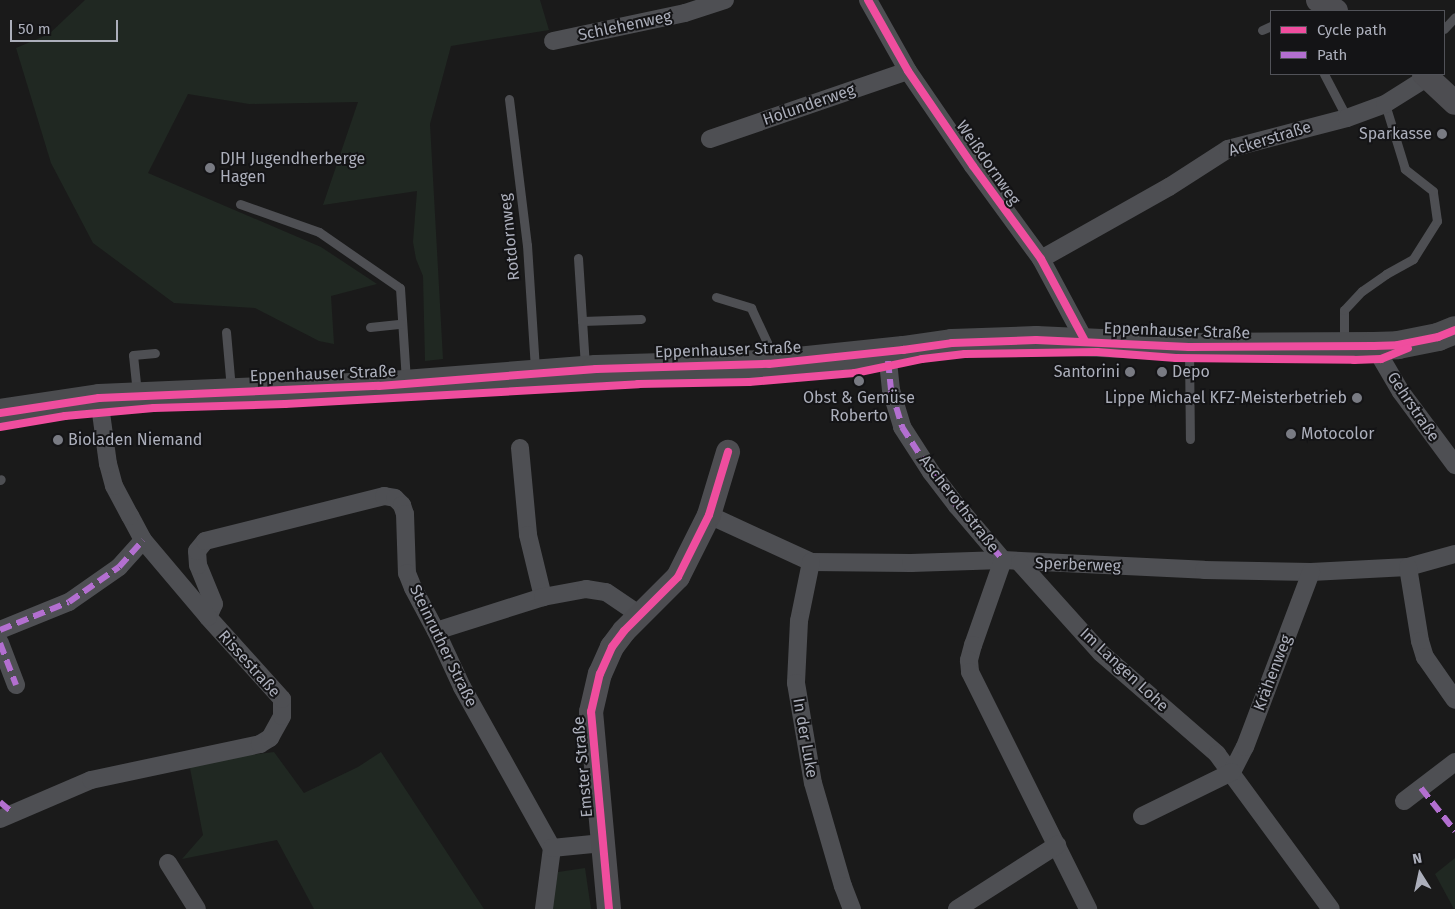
<!DOCTYPE html>
<meta charset="utf-8">
<style>
body{margin:0}
#map{position:relative;width:1455px;height:909px;overflow:hidden;background:#1a1a1a;font-family:"Fira Sans",sans-serif}
div>[style]{position:absolute}
[style*='--x']{left:calc(var(--x)*1px);top:calc(var(--y)*1px);width:calc(var(--w)*1px);rotate:calc(var(--a)*1deg)}
.green>*{inset:0;background:#202822}
.lane>*{height:9px;margin:-4.5px;padding:0 4.5px;transform-origin:4.5px;border-radius:4.5px;background:#4e4f53}
.street>*{height:18px;margin:-9px;padding:0 9px;transform-origin:9px;border-radius:9px;background:#4e4f53}
.secondary>*{height:24px;margin:-12px;padding:0 12px;transform-origin:12px;border-radius:12px;background:#4d4d51}
.primary>*{height:28px;margin:-14px;padding:0 14px;transform-origin:14px;border-radius:14px;background:#4b4c4f}
.quiet>*{height:6px;margin-top:-3px;transform-origin:0;background:repeating-linear-gradient(90deg,#b36fd0 0 12px,transparent 0 18px)}
.cycleway>*{height:8px;margin:-4px;padding:0 4px;transform-origin:4px;border-radius:4px;background:#ef4d9e}
.dots>*{width:14px;height:14px;translate:-50% -50%;box-sizing:border-box;border:2px solid #141416;border-radius:50%}
span{translate:-50% -50%;white-space:nowrap;text-align:center;line-height:1.15;-webkit-text-stroke:4px #141416;paint-order:stroke}
.street-label{font-size:16px;color:#acafbb}
.poi-label{font-size:16px;color:#acafbb}
.right{translate:-100% -50%;text-align:right}
.left{translate:0 -50%;text-align:left}
.legend{position:absolute;left:1270px;top:10px;width:175px;height:65px;box-sizing:border-box;background:#141416;border:1px solid #515258;margin:0;padding:6px 9px;list-style:none;font-size:15px;color:#acafbb}
.legend li{display:flex;align-items:center;gap:10px;height:25px}
.legend b{width:25px;border:1px solid #515258}
.north{position:absolute;left:1395px;top:849px;width:50px;height:50px;-webkit-text-stroke:4px #141416;paint-order:stroke;rotate:350deg;font-size:14px;font-weight:700;line-height:20px;text-align:center;color:#acafbb}
.north::after{content:'';display:block;margin:auto;width:18px;height:22px;background:#acafbb;clip-path:polygon(50% 0,100% 100%,50% 72%,0 100%)}
.scale{position:absolute;left:10px;top:20px;width:108px;height:22px;box-sizing:border-box;border:2px solid #acafbb;border-top:0;padding-left:6px;font-size:15px;line-height:18px;white-space:nowrap;color:#acafbb;-webkit-text-stroke:4px #141416;paint-order:stroke}
</style>
<div id="map">
<div class="green">
<div style="clip-path:polygon(85px 0,540px 0,549px 30px,451px 46px,430px 124px,443px 359px,425px 361px,423px 276px,416px 259px,413px 242px,417px 191px,323px 205px,358px 102px,249px 104px,188px 94px,148px 173px,321px 247px,377px 284px,331px 296px,334px 344px,319px 341px,255px 308px,174px 303px,93px 243px,51px 163px,16px 48px,49px 34px)"></div>
<div style="clip-path:polygon(274px 752px,304px 793px,358px 767px,381px 752px,484px 909px,314px 909px,277px 840px,182px 859px,203px 835px,189px 763px)"></div>
<div style="clip-path:polygon(1455px 858px,1455px 909px,1454px 909px,1435px 874px)"></div>
<div style="clip-path:polygon(585px 868px,591px 909px,551px 909px,558px 872px)"></div>
</div>
<div class="lane">
<div style="--x:1444;--y:29;--w:16;--a:-47"></div>
<div style="--x:1262;--y:30;--w:10;--a:-24"></div>
<div style="--x:1324;--y:74;--w:50;--a:62.4"></div>
<div style="--x:509;--y:99;--w:147;--a:83"></div>
<div style="--x:527;--y:245;--w:125;--a:86.3"></div>
<div style="--x:240;--y:204;--w:84;--a:19.5"></div>
<div style="--x:319;--y:232;--w:98;--a:34.7"></div>
<div style="--x:400;--y:288;--w:93;--a:86.3"></div>
<div style="--x:578;--y:258;--w:109;--a:86.3"></div>
<div style="--x:716;--y:297;--w:37;--a:17"></div>
<div style="--x:751;--y:308;--w:38;--a:65"></div>
<div style="--x:767;--y:343;--w:18;--a:84"></div>
<div style="--x:582;--y:321;--w:59;--a:-1.9"></div>
<div style="--x:370;--y:327;--w:31;--a:-6"></div>
<div style="--x:226;--y:332;--w:57;--a:85"></div>
<div style="--x:1344;--y:344;--w:34;--a:-90"></div>
<div style="--x:1344;--y:310;--w:26;--a:-47"></div>
<div style="--x:1362;--y:291;--w:29;--a:-35"></div>
<div style="--x:1386;--y:274;--w:31;--a:-29"></div>
<div style="--x:1413;--y:259;--w:45;--a:-57.7"></div>
<div style="--x:1437;--y:221;--w:30;--a:-98"></div>
<div style="--x:1433;--y:191;--w:36;--a:-142"></div>
<div style="--x:1405;--y:169;--w:68;--a:-107.1"></div>
<div style="--x:1189;--y:350;--w:89;--a:89.4"></div>
<div style="--x:137;--y:393;--w:38;--a:-96"></div>
<div style="--x:133;--y:355;--w:22;--a:-5"></div>
<div style="--x:0;--y:480;--w:1;--a:-45"></div>
</div>
<div class="street">
<div style="--x:868;--y:0;--w:81;--a:60.6"></div>
<div style="--x:908;--y:71;--w:115;--a:55.6"></div>
<div style="--x:973;--y:166;--w:115;--a:53.8"></div>
<div style="--x:1041;--y:259;--w:93;--a:61.8"></div>
<div style="--x:553;--y:41;--w:135;--a:-12"></div>
<div style="--x:685;--y:13;--w:42;--a:-18"></div>
<div style="--x:710;--y:139;--w:209;--a:-19"></div>
<div style="--x:1041;--y:259;--w:147;--a:-29.4"></div>
<div style="--x:1169;--y:187;--w:70;--a:-32.8"></div>
<div style="--x:1228;--y:149;--w:123;--a:-14.6"></div>
<div style="--x:1347;--y:118;--w:40;--a:-20.2"></div>
<div style="--x:1385;--y:104;--w:51;--a:-32.1"></div>
<div style="--x:1374;--y:346;--w:53;--a:59.6"></div>
<div style="--x:1401;--y:392;--w:91;--a:53.5"></div>
<div style="--x:887;--y:352;--w:38;--a:84"></div>
<div style="--x:891;--y:390;--w:39;--a:73"></div>
<div style="--x:902;--y:427;--w:54;--a:57.2"></div>
<div style="--x:931;--y:472;--w:43;--a:52.6"></div>
<div style="--x:957;--y:506;--w:71;--a:49.6"></div>
<div style="--x:520;--y:448;--w:87;--a:84.7"></div>
<div style="--x:528;--y:535;--w:64;--a:76.4"></div>
<div style="--x:709;--y:515;--w:112;--a:24.7"></div>
<div style="--x:811;--y:562;--w:100;--a:0.6"></div>
<div style="--x:911;--y:563;--w:92;--a:-1.9"></div>
<div style="--x:1003;--y:560;--w:201;--a:2.8"></div>
<div style="--x:1204;--y:570;--w:107;--a:1.1"></div>
<div style="--x:1311;--y:572;--w:97;--a:-3"></div>
<div style="--x:1408;--y:567;--w:49;--a:-15.5"></div>
<div style="--x:1003;--y:560;--w:90;--a:109.4"></div>
<div style="--x:973;--y:645;--w:16;--a:105"></div>
<div style="--x:969;--y:660;--w:12;--a:85"></div>
<div style="--x:970;--y:672;--w:265;--a:63.5"></div>
<div style="--x:811;--y:562;--w:60;--a:101.5"></div>
<div style="--x:799;--y:621;--w:62;--a:92.8"></div>
<div style="--x:796;--y:683;--w:101;--a:80.4"></div>
<div style="--x:813;--y:783;--w:107;--a:73.8"></div>
<div style="--x:843;--y:886;--w:25;--a:69"></div>
<div style="--x:1020;--y:563;--w:121;--a:48"></div>
<div style="--x:1101;--y:653;--w:154;--a:41"></div>
<div style="--x:1217;--y:754;--w:192;--a:53.7"></div>
<div style="--x:1408;--y:567;--w:75;--a:80.8"></div>
<div style="--x:1420;--y:641;--w:17;--a:73"></div>
<div style="--x:1425;--y:657;--w:52;--a:55.1"></div>
<div style="--x:208;--y:617;--w:14;--a:-65"></div>
<div style="--x:214;--y:604;--w:42;--a:-112.3"></div>
<div style="--x:198;--y:565;--w:14;--a:-94"></div>
<div style="--x:197;--y:551;--w:13;--a:-51"></div>
<div style="--x:205;--y:541;--w:185;--a:-14.1"></div>
<div style="--x:384;--y:496;--w:11;--a:10"></div>
<div style="--x:395;--y:498;--w:10;--a:45"></div>
<div style="--x:402;--y:505;--w:9;--a:72"></div>
<div style="--x:405;--y:514;--w:59;--a:88.1"></div>
<div style="--x:407;--y:573;--w:16;--a:68"></div>
<div style="--x:413;--y:588;--w:49;--a:61.9"></div>
<div style="--x:436;--y:631;--w:62;--a:65.1"></div>
<div style="--x:462;--y:687;--w:184;--a:60.8"></div>
<div style="--x:552;--y:848;--w:62;--a:97.5"></div>
<div style="--x:0;--y:630;--w:74;--a:-22.1"></div>
<div style="--x:69;--y:602;--w:61;--a:-35"></div>
<div style="--x:119;--y:567;--w:36;--a:-48"></div>
<div style="--x:436;--y:631;--w:112;--a:-17.6"></div>
<div style="--x:543;--y:597;--w:44;--a:-10.5"></div>
<div style="--x:586;--y:589;--w:20;--a:9"></div>
<div style="--x:606;--y:592;--w:41;--a:34.1"></div>
<div style="--x:0;--y:643;--w:45;--a:69.1"></div>
<div style="--x:1232;--y:772;--w:28;--a:-63"></div>
<div style="--x:1245;--y:747;--w:187;--a:-69.3"></div>
<div style="--x:1404;--y:801;--w:64;--a:-37.4"></div>
<div style="--x:1142;--y:816;--w:100;--a:-26.1"></div>
<div style="--x:0;--y:819;--w:99;--a:-23.2"></div>
<div style="--x:91;--y:780;--w:173;--a:-12"></div>
<div style="--x:260;--y:744;--w:12;--a:-31"></div>
<div style="--x:270;--y:738;--w:25;--a:-61"></div>
<div style="--x:282;--y:716;--w:17;--a:-90"></div>
<div style="--x:282;--y:699;--w:110;--a:-132.1"></div>
<div style="--x:208;--y:617;--w:101;--a:-130.2"></div>
<div style="--x:143;--y:540;--w:27;--a:-118"></div>
<div style="--x:130;--y:516;--w:34;--a:-118"></div>
<div style="--x:114;--y:486;--w:23;--a:-105"></div>
<div style="--x:108;--y:464;--w:67;--a:-97.8"></div>
<div style="--x:552;--y:848;--w:51;--a:-5.6"></div>
<div style="--x:168;--y:863;--w:54;--a:57.8"></div>
<div style="--x:957;--y:909;--w:119;--a:-32.6"></div>
</div>
<div class="secondary">
<div style="--x:1318;--y:0;--w:21;--a:31"></div>
<div style="--x:1424;--y:74;--w:42;--a:43.1"></div>
<div style="--x:609;--y:909;--w:198;--a:-95.2"></div>
<div style="--x:591;--y:712;--w:39;--a:-77"></div>
<div style="--x:600;--y:674;--w:30;--a:-66"></div>
<div style="--x:612;--y:647;--w:20;--a:-53"></div>
<div style="--x:624;--y:631;--w:76;--a:-45"></div>
<div style="--x:678;--y:577;--w:69;--a:-63.4"></div>
<div style="--x:709;--y:515;--w:66;--a:-73.2"></div>
</div>
<div class="primary">
<div style="--x:0;--y:413;--w:100;--a:-8.6"></div>
<div style="--x:99;--y:398;--w:280;--a:-2.5"></div>
<div style="--x:379;--y:386;--w:218;--a:-4.5"></div>
<div style="--x:596;--y:369;--w:173;--a:-1.7"></div>
<div style="--x:769;--y:364;--w:135;--a:-6"></div>
<div style="--x:903;--y:350;--w:49;--a:-8.1"></div>
<div style="--x:952;--y:343;--w:84;--a:-2"></div>
<div style="--x:1036;--y:340;--w:153;--a:2.6"></div>
<div style="--x:1189;--y:347;--w:185;--a:-0.3"></div>
<div style="--x:1374;--y:346;--w:24;--a:-2"></div>
<div style="--x:1398;--y:345;--w:41;--a:-11.3"></div>
<div style="--x:1438;--y:337;--w:18;--a:-22"></div>
</div>
<div class="quiet">
<div style="--x:888;--y:361;--w:29;--a:84"></div>
<div style="--x:891;--y:390;--w:39;--a:73"></div>
<div style="--x:902;--y:427;--w:54;--a:57.2"></div>
<div style="--x:931;--y:472;--w:43;--a:52.6"></div>
<div style="--x:957;--y:506;--w:71;--a:49.6"></div>
<div style="--x:0;--y:630;--w:74;--a:-22.1"></div>
<div style="--x:69;--y:602;--w:61;--a:-35"></div>
<div style="--x:119;--y:567;--w:36;--a:-48"></div>
<div style="--x:0;--y:643;--w:45;--a:69.1"></div>
<div style="--x:1421;--y:788;--w:55;--a:51.7"></div>
<div style="--x:0;--y:802;--w:17;--a:40"></div>
</div>
<div class="cycleway">
<div style="--x:868;--y:0;--w:81;--a:60.6"></div>
<div style="--x:908;--y:71;--w:115;--a:55.6"></div>
<div style="--x:973;--y:166;--w:115;--a:53.8"></div>
<div style="--x:1041;--y:259;--w:93;--a:61.8"></div>
<div style="--x:0;--y:413;--w:100;--a:-8.6"></div>
<div style="--x:99;--y:398;--w:280;--a:-2.5"></div>
<div style="--x:379;--y:386;--w:218;--a:-4.5"></div>
<div style="--x:596;--y:369;--w:173;--a:-1.7"></div>
<div style="--x:769;--y:364;--w:135;--a:-6"></div>
<div style="--x:903;--y:350;--w:49;--a:-8.1"></div>
<div style="--x:952;--y:343;--w:84;--a:-2"></div>
<div style="--x:1036;--y:340;--w:153;--a:2.6"></div>
<div style="--x:1189;--y:347;--w:185;--a:-0.3"></div>
<div style="--x:1374;--y:346;--w:24;--a:-2"></div>
<div style="--x:1398;--y:345;--w:41;--a:-11.3"></div>
<div style="--x:1438;--y:337;--w:18;--a:-22"></div>
<div style="--x:0;--y:427;--w:66;--a:-9.6"></div>
<div style="--x:65;--y:416;--w:89;--a:-5.1"></div>
<div style="--x:154;--y:408;--w:131;--a:-1.7"></div>
<div style="--x:285;--y:404;--w:354;--a:-3.2"></div>
<div style="--x:638;--y:384;--w:111;--a:-1"></div>
<div style="--x:749;--y:382;--w:106;--a:-4.9"></div>
<div style="--x:855;--y:373;--w:68;--a:-11.8"></div>
<div style="--x:922;--y:359;--w:43;--a:-6.6"></div>
<div style="--x:965;--y:354;--w:132;--a:-0.9"></div>
<div style="--x:1097;--y:352;--w:79;--a:4.3"></div>
<div style="--x:1176;--y:358;--w:178;--a:0.6"></div>
<div style="--x:1354;--y:360;--w:27;--a:-2"></div>
<div style="--x:1381;--y:359;--w:29;--a:-22"></div>
<div style="--x:609;--y:909;--w:198;--a:-95.2"></div>
<div style="--x:591;--y:712;--w:39;--a:-77"></div>
<div style="--x:600;--y:674;--w:30;--a:-66"></div>
<div style="--x:612;--y:647;--w:20;--a:-53"></div>
<div style="--x:624;--y:631;--w:76;--a:-45"></div>
<div style="--x:678;--y:577;--w:69;--a:-63.4"></div>
<div style="--x:709;--y:515;--w:66;--a:-73.2"></div>
</div>
<div class="dots">
<div style="left:1442px;top:134px;background:#797b83"></div>
<div style="left:210px;top:168px;background:#797b83"></div>
<div style="left:1130px;top:372px;background:#797b83"></div>
<div style="left:1162px;top:372px;background:#797b83"></div>
<div style="left:859px;top:381px;background:#797b83"></div>
<div style="left:1357px;top:398px;background:#797b83"></div>
<div style="left:1291px;top:434px;background:#797b83"></div>
<div style="left:58px;top:440px;background:#797b83"></div>
</div>
<div class="street-label">
<span style="left:625px;top:26px;rotate:-12deg">Schlehenweg</span>
<span style="left:809px;top:105px;rotate:-19deg">Holunderweg</span>
<span style="left:1270px;top:139px;rotate:-17deg">Ackerstraße</span>
<span style="left:988px;top:163px;rotate:55deg">Weißdornweg</span>
<span style="left:510px;top:237px;rotate:-96deg">Rotdornweg</span>
<span style="left:1177px;top:331px;rotate:2deg">Eppenhauser Straße</span>
<span style="left:728px;top:350px;rotate:-2deg">Eppenhauser Straße</span>
<span style="left:323px;top:374px;rotate:-2deg">Eppenhauser Straße</span>
<span style="left:1413px;top:407px;rotate:56deg">Gehrstraße</span>
<span style="left:959px;top:504px;rotate:52deg">Ascherothstraße</span>
<span style="left:1078px;top:565px;rotate:2deg">Sperberweg</span>
<span style="left:443px;top:646px;rotate:64deg">Steinruther Straße</span>
<span style="left:249px;top:664px;rotate:48deg">Rissestraße</span>
<span style="left:1124px;top:670px;rotate:43deg">Im Langen Lohe</span>
<span style="left:1273px;top:673px;rotate:-69deg">Krähenweg</span>
<span style="left:805px;top:738px;rotate:80deg">In der Luke</span>
<span style="left:583px;top:767px;rotate:-95deg">Emster Straße</span>
</div>
<div class="poi-label">
<span class="right" style="left:1432px;top:134px">Sparkasse</span>
<span class="left" style="left:220px;top:168px">DJH Jugendherberge<br>Hagen</span>
<span class="right" style="left:1120px;top:372px">Santorini</span>
<span class="left" style="left:1172px;top:372px">Depo</span>
<span style="left:859px;top:407px">Obst &amp; Gemüse<br>Roberto</span>
<span class="right" style="left:1347px;top:398px">Lippe Michael KFZ-Meisterbetrieb</span>
<span class="left" style="left:1301px;top:434px">Motocolor</span>
<span class="left" style="left:68px;top:440px">Bioladen Niemand</span>
</div>
<ul class="legend">
<li><b style="height:6px;background:#ef4d9e"></b>Cycle path</li>
<li><b style="height:6px;background:#b36fd0"></b>Path</li>
</ul>
<div class="north">N</div>
<div class="scale">50 m</div>
</div>
